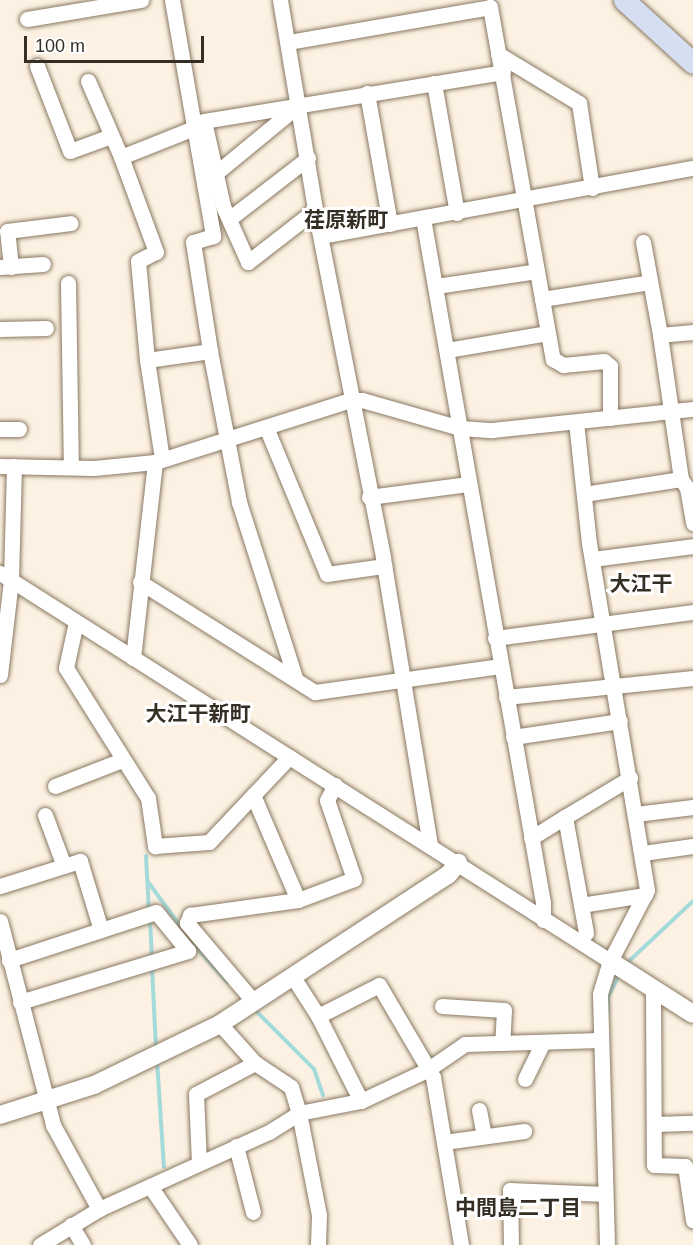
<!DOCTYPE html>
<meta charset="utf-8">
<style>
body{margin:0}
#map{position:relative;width:693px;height:1245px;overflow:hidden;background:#fcf1e2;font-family:Arial,"Noto Sans JP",sans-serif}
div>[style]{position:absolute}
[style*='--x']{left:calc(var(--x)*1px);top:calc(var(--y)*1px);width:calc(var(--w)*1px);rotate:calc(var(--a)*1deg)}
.stream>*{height:4px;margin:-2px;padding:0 2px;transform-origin:2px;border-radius:2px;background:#a5dada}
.roads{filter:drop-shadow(0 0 2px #897861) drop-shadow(0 0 2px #897861)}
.minor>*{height:15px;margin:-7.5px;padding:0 7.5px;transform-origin:7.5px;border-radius:7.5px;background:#fff}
.tertiary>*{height:18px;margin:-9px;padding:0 9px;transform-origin:9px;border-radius:9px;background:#fff}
.secondary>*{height:21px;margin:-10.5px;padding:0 10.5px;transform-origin:10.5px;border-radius:10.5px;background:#d5dff1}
span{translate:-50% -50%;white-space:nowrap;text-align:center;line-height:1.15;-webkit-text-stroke:6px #fff;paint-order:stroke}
.neighbourhood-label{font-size:21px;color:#352e25;font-weight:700}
.scale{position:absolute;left:24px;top:36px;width:180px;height:27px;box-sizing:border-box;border:3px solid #352e25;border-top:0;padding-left:8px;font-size:18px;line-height:21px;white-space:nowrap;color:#352e25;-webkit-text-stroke:4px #fff;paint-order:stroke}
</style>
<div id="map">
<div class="stream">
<div style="--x:146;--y:856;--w:55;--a:86.9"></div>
<div style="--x:148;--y:882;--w:81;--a:53.6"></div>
<div style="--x:196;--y:947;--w:47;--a:48.5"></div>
<div style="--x:150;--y:919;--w:40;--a:87.1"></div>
<div style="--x:626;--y:964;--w:92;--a:-43.2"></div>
<div style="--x:152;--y:967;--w:82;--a:87.2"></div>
<div style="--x:254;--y:1009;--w:85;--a:45"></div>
<div style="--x:314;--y:1069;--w:28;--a:71"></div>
<div style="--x:608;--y:1013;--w:16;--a:-90"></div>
<div style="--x:608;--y:997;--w:27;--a:-63"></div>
<div style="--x:157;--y:1060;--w:107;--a:86.3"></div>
</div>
<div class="roads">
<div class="minor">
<div style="--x:172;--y:0;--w:240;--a:80.1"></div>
<div style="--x:213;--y:236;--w:21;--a:163"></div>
<div style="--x:193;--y:242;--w:110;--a:81.1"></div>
<div style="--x:210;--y:351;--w:154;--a:79.1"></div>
<div style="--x:239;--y:502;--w:184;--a:72.3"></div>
<div style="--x:280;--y:0;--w:213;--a:80.5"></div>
<div style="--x:315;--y:210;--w:355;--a:78.9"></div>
<div style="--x:383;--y:558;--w:292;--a:80.7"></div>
<div style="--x:27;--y:19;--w:116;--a:-9.5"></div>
<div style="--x:288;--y:42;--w:205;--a:-9.8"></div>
<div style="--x:490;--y:7;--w:358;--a:79.9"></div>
<div style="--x:553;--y:359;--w:12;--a:31"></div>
<div style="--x:563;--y:365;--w:41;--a:-5.6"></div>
<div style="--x:604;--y:361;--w:8;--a:40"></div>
<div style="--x:610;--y:366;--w:52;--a:90"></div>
<div style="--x:498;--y:54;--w:95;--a:31.2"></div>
<div style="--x:579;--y:103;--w:86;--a:81.3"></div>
<div style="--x:37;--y:66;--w:91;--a:68.8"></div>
<div style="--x:70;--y:151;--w:44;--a:-20.1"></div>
<div style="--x:88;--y:81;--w:83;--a:66.5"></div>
<div style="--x:434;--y:83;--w:132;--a:80"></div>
<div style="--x:367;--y:93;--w:133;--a:80"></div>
<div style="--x:216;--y:173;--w:109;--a:-39.4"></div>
<div style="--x:315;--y:210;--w:85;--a:142.2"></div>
<div style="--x:248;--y:262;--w:61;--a:-114.1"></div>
<div style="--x:223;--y:206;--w:87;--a:-102.6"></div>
<div style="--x:204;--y:121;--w:303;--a:-9.3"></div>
<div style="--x:423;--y:218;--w:695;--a:80.06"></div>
<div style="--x:543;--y:903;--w:17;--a:90"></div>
<div style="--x:229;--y:219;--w:100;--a:-37.7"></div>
<div style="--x:321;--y:236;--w:378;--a:-10.4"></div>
<div style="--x:643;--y:242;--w:95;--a:79.6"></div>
<div style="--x:0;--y:267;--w:43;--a:-4"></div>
<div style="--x:11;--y:267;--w:36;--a:-96"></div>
<div style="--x:7;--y:231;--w:64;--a:-7.1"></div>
<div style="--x:68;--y:283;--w:184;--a:89.1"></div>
<div style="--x:436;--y:286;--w:102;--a:-8.4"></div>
<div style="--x:542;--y:299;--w:109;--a:-8.9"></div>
<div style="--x:0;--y:329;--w:46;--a:-1.2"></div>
<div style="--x:693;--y:332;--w:33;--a:175"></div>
<div style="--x:660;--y:335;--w:146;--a:81.7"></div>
<div style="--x:681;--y:479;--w:11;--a:56"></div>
<div style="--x:687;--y:488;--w:36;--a:80"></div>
<div style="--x:447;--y:350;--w:102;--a:-9.6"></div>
<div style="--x:147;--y:360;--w:99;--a:-95.2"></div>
<div style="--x:138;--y:261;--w:20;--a:-27"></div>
<div style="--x:156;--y:252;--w:101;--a:-110.2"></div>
<div style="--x:121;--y:157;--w:79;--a:-21.7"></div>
<div style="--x:576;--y:422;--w:122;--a:83.9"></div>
<div style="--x:589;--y:543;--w:352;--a:80.5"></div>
<div style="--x:647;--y:890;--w:80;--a:117.5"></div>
<div style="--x:610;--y:961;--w:34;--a:107"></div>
<div style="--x:600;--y:994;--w:251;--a:88.4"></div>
<div style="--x:266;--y:427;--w:159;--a:67.5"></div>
<div style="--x:327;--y:574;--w:58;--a:-8"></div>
<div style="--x:0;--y:429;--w:19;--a:0"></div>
<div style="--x:162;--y:459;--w:100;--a:-98.6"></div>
<div style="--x:147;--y:360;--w:64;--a:-8.1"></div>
<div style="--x:0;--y:466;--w:94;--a:1.2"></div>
<div style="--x:94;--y:468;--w:61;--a:-5.6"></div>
<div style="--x:155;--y:462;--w:205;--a:-17.6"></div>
<div style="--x:350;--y:400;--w:12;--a:0"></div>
<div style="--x:362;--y:400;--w:102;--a:15.9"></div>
<div style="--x:460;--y:428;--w:32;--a:4"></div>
<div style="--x:492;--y:430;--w:202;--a:-6"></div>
<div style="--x:584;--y:494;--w:98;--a:-8.8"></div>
<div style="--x:369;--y:497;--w:100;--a:-7.5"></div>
<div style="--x:592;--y:559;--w:102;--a:-7.3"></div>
<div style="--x:0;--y:573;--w:723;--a:32.46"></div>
<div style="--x:140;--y:582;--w:207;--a:32.2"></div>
<div style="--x:315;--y:692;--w:188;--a:-8"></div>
<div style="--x:76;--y:622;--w:47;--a:102.3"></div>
<div style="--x:66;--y:668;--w:154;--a:57.8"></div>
<div style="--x:148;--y:798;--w:49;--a:81.7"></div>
<div style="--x:155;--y:846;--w:54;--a:-4.2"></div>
<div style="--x:209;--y:842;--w:117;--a:-46.7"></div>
<div style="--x:495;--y:638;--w:200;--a:-7.5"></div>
<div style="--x:133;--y:658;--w:197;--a:-83.6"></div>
<div style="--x:0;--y:675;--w:96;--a:-83.4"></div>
<div style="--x:11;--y:580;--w:114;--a:-88.5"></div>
<div style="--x:506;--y:697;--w:188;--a:-5.8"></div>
<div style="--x:513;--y:737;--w:108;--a:-8.5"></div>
<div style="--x:55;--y:786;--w:72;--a:-21.2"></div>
<div style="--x:253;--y:795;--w:114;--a:66.8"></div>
<div style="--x:298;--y:900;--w:60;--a:-20.6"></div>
<div style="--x:354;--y:879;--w:83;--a:-108.9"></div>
<div style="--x:327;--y:800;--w:17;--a:-62"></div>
<div style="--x:636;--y:814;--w:57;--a:-7"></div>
<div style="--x:45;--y:815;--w:54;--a:69.6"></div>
<div style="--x:565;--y:817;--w:76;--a:-31"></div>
<div style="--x:531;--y:838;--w:40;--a:-32"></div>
<div style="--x:565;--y:817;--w:118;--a:79.7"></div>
<div style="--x:643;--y:853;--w:50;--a:-8"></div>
<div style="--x:0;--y:886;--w:84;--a:-17.4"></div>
<div style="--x:80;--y:861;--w:72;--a:73.1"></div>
<div style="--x:101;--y:930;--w:97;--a:161.9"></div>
<div style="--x:581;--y:905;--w:65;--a:-8.9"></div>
<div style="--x:0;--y:921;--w:211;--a:75.4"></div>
<div style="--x:53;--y:1125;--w:96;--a:61.3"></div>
<div style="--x:293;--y:977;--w:46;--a:57.3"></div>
<div style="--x:653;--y:990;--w:175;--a:89.7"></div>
<div style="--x:654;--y:1165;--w:31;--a:2"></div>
<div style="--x:685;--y:1166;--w:55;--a:81.6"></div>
<div style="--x:20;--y:1002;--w:176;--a:-16.9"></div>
<div style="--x:188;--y:951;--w:50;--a:-129.4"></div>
<div style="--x:156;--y:912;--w:58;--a:161.9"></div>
<div style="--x:254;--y:1002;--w:104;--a:-130.3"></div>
<div style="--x:187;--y:923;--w:9;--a:-69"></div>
<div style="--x:190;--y:915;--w:109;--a:-7.9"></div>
<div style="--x:442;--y:1006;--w:62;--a:3.7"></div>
<div style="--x:504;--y:1010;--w:33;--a:93"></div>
<div style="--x:220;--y:1024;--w:52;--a:48.1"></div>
<div style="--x:525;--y:1079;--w:41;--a:-64.1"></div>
<div style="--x:361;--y:1101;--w:95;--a:-116.8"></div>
<div style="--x:318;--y:1016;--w:68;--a:-26.9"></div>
<div style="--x:379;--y:985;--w:107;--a:59.6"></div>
<div style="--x:433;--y:1077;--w:170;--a:80.5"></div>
<div style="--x:479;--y:1110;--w:26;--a:79"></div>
<div style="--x:655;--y:1124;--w:38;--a:-2"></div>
<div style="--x:444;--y:1142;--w:81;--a:-7.8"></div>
<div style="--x:236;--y:1146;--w:68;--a:75.6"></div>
<div style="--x:199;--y:1163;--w:69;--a:-92.5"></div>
<div style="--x:196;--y:1094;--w:67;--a:-27.7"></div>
<div style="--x:255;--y:1063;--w:43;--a:33.7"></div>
<div style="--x:291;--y:1087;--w:27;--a:73"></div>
<div style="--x:299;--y:1113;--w:63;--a:-11"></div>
<div style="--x:361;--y:1101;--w:73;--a:-25.2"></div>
<div style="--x:427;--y:1070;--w:46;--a:-34.4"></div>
<div style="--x:465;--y:1044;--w:136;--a:-1.7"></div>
<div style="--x:150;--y:1186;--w:71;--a:55.9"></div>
<div style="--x:71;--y:1225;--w:23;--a:59"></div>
<div style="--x:40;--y:1245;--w:69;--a:-31.4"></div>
<div style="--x:99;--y:1209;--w:187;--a:-24.4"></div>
<div style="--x:269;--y:1132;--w:36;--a:-32"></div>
<div style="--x:299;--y:1113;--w:104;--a:78.9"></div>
<div style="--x:319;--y:1215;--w:30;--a:92"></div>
<div style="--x:511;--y:1245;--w:55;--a:-91"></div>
<div style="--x:510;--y:1190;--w:95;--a:2.4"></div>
</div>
<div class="tertiary">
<div style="--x:610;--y:961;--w:98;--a:32.6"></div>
<div style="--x:0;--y:1115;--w:99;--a:-17.7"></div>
<div style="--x:94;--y:1085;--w:140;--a:-25.8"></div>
<div style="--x:220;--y:1024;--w:272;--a:-33.2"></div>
<div style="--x:448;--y:875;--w:16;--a:-50"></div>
</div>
<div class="secondary">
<div style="--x:624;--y:0;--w:93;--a:42.4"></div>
</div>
</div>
<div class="neighbourhood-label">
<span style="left:346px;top:220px">荏原新町</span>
<span style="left:641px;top:584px">大江干</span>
<span style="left:198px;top:714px">大江干新町</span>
<span style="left:518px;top:1208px">中間島二丁目</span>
</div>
<div class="scale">100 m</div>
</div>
